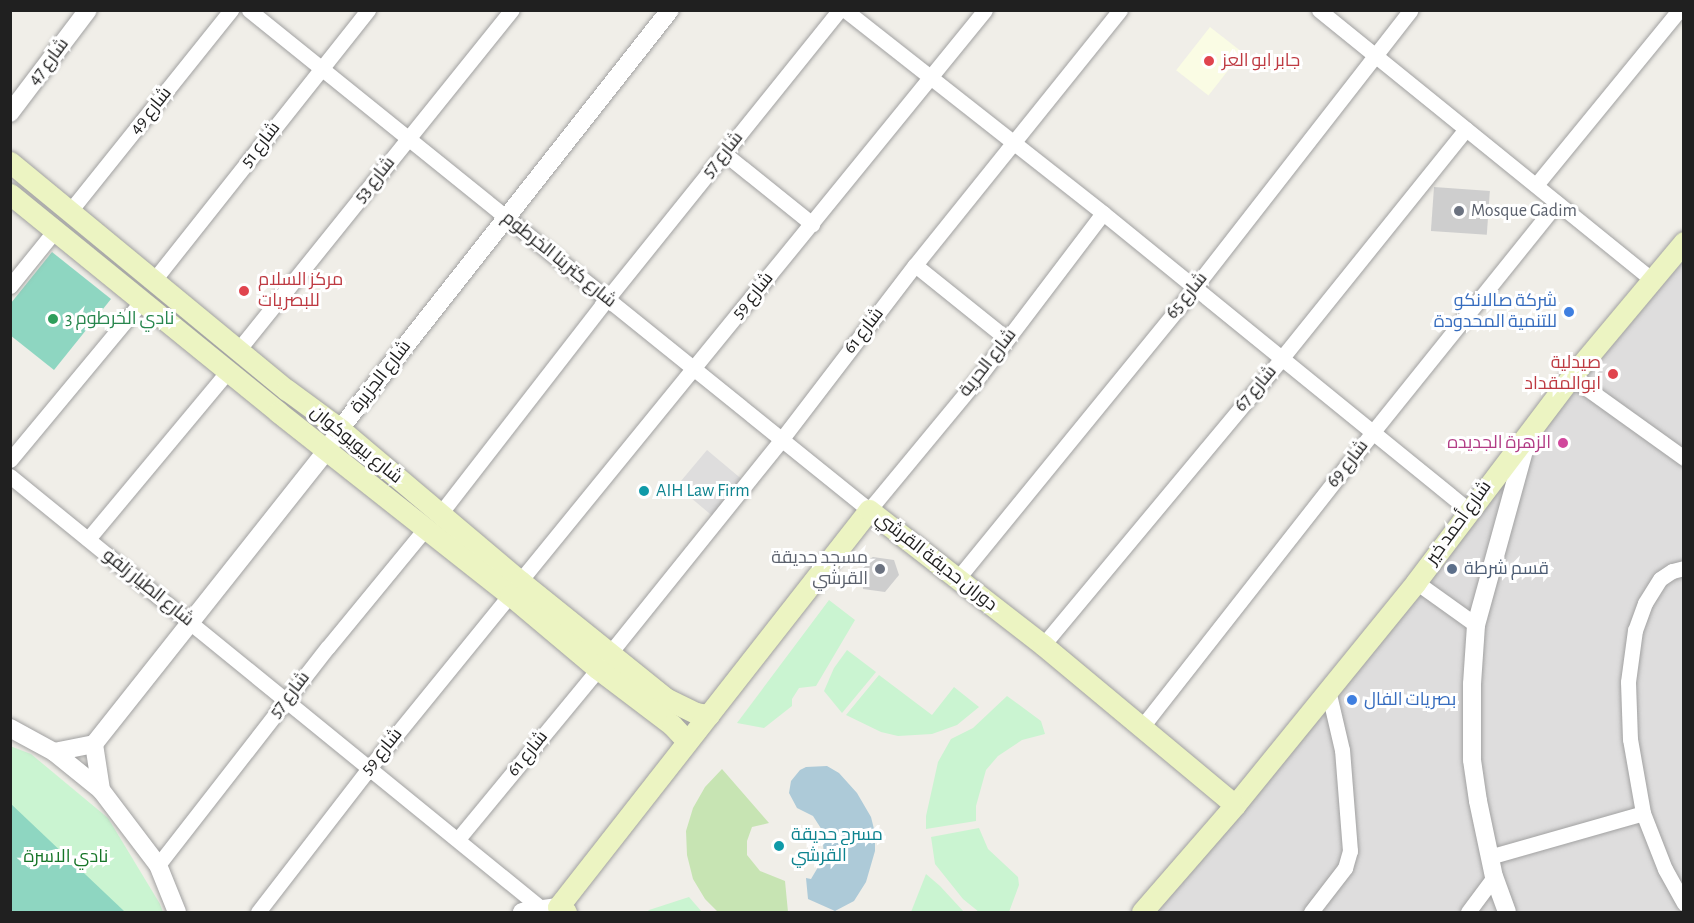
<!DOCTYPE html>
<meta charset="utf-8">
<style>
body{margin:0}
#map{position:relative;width:1694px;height:923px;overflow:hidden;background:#f0eee8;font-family:"Alegreya Sans",Cairo,sans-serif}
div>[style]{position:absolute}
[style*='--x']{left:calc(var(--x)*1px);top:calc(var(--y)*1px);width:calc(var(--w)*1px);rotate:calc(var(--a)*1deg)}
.residential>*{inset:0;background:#dedddd;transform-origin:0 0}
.education>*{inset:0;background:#fafce4;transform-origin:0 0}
.religious>*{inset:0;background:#cecece;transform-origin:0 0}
.grass>*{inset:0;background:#c7e4b3}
.park>*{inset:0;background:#caf4d1}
.pitch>*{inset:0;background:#8ed6c1}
.water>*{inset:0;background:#adcad8}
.roads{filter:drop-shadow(0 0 2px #a1a1a1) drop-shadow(0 0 2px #a1a1a1)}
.minor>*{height:15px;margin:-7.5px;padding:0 7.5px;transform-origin:7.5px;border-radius:7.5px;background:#fff}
.tertiary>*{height:18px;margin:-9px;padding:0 9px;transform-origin:9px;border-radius:9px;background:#fff}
.secondary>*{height:21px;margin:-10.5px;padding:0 10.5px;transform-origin:10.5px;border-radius:10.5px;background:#ecf4c2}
.dots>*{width:16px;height:16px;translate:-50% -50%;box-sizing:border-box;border:3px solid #fff;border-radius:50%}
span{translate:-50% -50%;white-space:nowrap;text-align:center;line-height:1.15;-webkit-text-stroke:6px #fff;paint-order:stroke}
.health-label{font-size:18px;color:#be3a42}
.left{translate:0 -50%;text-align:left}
.right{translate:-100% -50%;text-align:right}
.street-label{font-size:18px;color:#202020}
.worship-label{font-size:18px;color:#5b616d}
.shop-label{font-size:18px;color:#366cbe}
.leisure-label{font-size:18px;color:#27864d}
.hotel-label{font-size:18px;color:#b23c85}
.culture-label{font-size:18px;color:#0d838f}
.service-label{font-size:18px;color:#4e5e75}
.park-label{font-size:18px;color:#177528}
.frame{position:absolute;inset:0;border:12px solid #202020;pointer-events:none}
</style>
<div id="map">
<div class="residential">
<div style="clip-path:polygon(1683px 244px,1683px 912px,1143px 912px)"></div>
<div style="left:707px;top:450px;width:47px;height:47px;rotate:40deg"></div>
</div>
<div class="education">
<div style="left:1210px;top:27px;width:41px;height:55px;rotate:38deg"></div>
</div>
<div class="religious">
<div style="left:1434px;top:187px;width:56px;height:44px;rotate:4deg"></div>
<div style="clip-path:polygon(873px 557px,894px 560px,899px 575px,885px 592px,863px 589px,862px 563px)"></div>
</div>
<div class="grass">
<div style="clip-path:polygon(722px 769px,769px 823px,752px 827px,747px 841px,747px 855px,760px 871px,785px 881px,788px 912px,718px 912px,705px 899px,693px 879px,687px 855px,686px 831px,693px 808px,705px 787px)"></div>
</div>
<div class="park">
<div style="clip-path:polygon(829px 600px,855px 620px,816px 686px,799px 688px,792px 699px,792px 706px,764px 728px,737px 723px)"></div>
<div style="clip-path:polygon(847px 650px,876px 672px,842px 713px,824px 691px,834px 668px)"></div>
<div style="clip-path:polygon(879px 675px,932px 715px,954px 687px,979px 707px,957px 725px,932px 734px,898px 736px,881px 732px,846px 715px)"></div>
<div style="clip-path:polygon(1007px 696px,1041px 721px,1045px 734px,1022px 740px,998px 756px,986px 770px,976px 806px,976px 821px,926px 829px,926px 816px,938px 762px,951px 739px,973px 728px)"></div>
<div style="clip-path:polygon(10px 746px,31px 754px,108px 818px,160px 904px,163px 912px,11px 912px)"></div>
<div style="clip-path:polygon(979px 828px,988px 849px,1018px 877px,1019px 885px,1009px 912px,979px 912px,963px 899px,935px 864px,931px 837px)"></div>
<div style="clip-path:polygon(926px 874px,940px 886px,964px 912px,911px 912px)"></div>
<div style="clip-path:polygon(689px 897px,702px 912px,647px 912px,649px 910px)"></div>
</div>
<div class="pitch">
<div style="clip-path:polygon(52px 252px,111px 299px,54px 370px,10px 335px,11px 303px)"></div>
<div style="clip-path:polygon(10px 803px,124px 911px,123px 912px,11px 912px)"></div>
</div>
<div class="water">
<div style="clip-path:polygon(827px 766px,839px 773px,857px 793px,871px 817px,875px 833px,875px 851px,866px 882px,854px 901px,835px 911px,808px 899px,806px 878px,811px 879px,824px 857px,822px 830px,813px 816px,797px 808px,789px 793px,791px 781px,800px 770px,806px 767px)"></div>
</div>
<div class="roads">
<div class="minor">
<div style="--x:249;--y:10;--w:796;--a:38.88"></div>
<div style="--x:869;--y:510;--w:165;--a:-50.4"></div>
<div style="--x:974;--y:383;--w:213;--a:-52.8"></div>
<div style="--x:845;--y:10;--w:328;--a:38.2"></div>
<div style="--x:1103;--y:213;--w:471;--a:39.1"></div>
<div style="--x:1319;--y:10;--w:429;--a:39"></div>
<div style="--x:725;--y:154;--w:112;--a:38.8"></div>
<div style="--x:1536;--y:185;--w:226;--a:-50.7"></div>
<div style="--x:70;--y:211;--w:258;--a:-51.3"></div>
<div style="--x:915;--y:265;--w:118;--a:38.8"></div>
<div style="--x:154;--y:280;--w:345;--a:-51.6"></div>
<div style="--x:10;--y:286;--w:73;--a:-51.1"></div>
<div style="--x:239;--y:349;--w:435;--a:-51.2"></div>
<div style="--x:1571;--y:377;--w:139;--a:35.6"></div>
<div style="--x:10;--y:460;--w:207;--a:-50.3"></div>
<div style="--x:10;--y:476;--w:686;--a:39.14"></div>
<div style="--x:440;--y:514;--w:272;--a:-52.2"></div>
<div style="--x:607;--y:299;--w:371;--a:-51.2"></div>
<div style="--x:88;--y:539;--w:220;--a:-50.2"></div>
<div style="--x:1684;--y:568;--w:12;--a:166"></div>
<div style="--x:1672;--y:571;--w:14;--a:146"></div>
<div style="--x:1660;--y:579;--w:28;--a:122"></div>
<div style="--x:1645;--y:603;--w:29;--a:110"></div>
<div style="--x:1635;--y:630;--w:52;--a:97.7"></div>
<div style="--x:1628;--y:682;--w:57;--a:88"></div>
<div style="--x:1630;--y:739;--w:75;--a:80"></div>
<div style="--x:1643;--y:813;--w:60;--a:68.6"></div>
<div style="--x:1665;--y:869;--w:39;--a:61"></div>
<div style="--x:958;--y:578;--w:375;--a:-50.8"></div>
<div style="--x:1195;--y:287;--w:351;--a:-52.1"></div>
<div style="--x:520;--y:581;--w:736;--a:-50.84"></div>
<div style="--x:1416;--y:582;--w:74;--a:35.6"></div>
<div style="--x:1043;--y:645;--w:372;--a:-50.2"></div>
<div style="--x:1281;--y:359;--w:295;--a:-51.2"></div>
<div style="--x:610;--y:653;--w:273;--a:-51.2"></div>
<div style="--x:781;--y:440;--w:220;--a:-52.6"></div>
<div style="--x:915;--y:265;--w:327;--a:-51.2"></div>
<div style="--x:1141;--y:728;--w:375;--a:-51.9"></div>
<div style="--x:1372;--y:433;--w:295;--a:-51.2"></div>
<div style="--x:458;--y:839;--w:220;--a:-50.5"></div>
<div style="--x:1489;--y:857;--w:160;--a:-15.9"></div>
<div style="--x:158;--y:865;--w:276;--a:-52.1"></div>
<div style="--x:328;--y:647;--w:153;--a:-50.6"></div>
<div style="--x:258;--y:912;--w:183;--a:-52.3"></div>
<div style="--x:370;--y:767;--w:222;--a:-50.9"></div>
<div style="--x:1311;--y:912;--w:56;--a:-52.3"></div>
<div style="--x:1345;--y:868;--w:18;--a:-74"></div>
<div style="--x:1350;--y:851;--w:101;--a:-94.5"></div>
<div style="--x:1342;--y:750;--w:62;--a:-103.1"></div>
<div style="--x:1468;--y:912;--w:44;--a:-53.4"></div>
</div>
<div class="tertiary">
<div style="--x:10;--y:113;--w:129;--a:-52.9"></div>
<div style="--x:10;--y:728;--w:50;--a:28.6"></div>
<div style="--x:54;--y:752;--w:60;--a:39"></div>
<div style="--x:101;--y:790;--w:94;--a:52.8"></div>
<div style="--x:158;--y:865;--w:51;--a:68"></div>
<div style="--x:94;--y:744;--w:47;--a:81.3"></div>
<div style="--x:54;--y:752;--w:41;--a:-11.3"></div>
<div style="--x:94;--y:744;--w:375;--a:-51.6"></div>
<div style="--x:327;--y:450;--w:25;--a:-58"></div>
<div style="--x:340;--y:429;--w:533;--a:-51.78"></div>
<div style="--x:522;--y:912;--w:36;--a:-8"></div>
<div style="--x:1507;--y:912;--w:37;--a:-110"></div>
<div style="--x:1494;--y:877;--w:78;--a:-101.9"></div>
<div style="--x:1478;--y:801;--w:41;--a:-98.3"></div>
<div style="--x:1472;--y:760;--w:76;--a:-90"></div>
<div style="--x:1472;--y:684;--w:59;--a:-86.1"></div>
<div style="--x:1476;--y:625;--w:192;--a:-74.6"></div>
</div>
<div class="secondary">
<div style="--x:10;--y:162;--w:359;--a:39.5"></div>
<div style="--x:287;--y:390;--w:66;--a:36.3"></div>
<div style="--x:340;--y:429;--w:236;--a:40.2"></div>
<div style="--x:520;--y:581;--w:189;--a:38.8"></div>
<div style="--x:667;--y:699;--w:32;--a:26"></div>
<div style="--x:696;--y:713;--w:13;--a:9"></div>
<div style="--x:10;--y:194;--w:345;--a:39.1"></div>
<div style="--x:278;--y:412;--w:295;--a:38.3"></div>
<div style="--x:510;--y:595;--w:115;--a:40.1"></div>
<div style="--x:598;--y:669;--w:93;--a:37.1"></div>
<div style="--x:672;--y:725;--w:22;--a:47"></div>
<div style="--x:1235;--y:805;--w:287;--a:-50.9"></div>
<div style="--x:1416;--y:582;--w:257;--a:-52.9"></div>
<div style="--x:1571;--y:377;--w:176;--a:-50.1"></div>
<div style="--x:566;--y:912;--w:9;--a:-148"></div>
<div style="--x:558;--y:907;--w:504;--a:-51.93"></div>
<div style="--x:869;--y:510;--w:220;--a:37.8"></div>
<div style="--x:1043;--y:645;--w:250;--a:39.8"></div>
<div style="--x:1235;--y:805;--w:142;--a:131"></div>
</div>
</div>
<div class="dots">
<div style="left:1209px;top:61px;background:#e0444e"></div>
<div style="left:1459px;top:211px;background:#6b7280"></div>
<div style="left:244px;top:291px;background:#e0444e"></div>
<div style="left:1569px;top:312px;background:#3f7fe0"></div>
<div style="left:53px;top:319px;background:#2e9e5b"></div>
<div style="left:1613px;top:374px;background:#e0444e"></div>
<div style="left:1563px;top:443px;background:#d1479c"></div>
<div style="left:644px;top:491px;background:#0f9aa8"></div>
<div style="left:880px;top:569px;background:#6b7280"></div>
<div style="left:1452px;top:569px;background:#5c6f8a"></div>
<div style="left:1352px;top:700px;background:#3f7fe0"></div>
<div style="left:779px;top:846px;background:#0f9aa8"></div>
</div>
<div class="health-label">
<span class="left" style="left:1222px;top:61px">جابر ابو العز</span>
<span class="left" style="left:258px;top:291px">مركز السلام<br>للبصريات</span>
<span class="right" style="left:1601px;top:374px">صيدلية<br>ابوالمقداد</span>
</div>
<div class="street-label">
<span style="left:49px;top:62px;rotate:-53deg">شارع 47</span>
<span style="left:151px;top:111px;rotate:-51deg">شارع 49</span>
<span style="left:261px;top:145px;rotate:-52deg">شارع 51</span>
<span style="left:723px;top:155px;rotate:-51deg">شارع 57</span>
<span style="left:375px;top:180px;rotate:-51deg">شارع 53</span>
<span style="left:559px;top:260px;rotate:39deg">شارع كترينا الخرطوم</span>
<span style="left:753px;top:296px;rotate:-51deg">شارع 59</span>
<span style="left:1187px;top:296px;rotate:-51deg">شارع 65</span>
<span style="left:864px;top:331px;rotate:-52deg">شارع 61</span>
<span style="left:988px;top:363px;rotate:-52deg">شارع الحرية</span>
<span style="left:381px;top:377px;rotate:-52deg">شارع الجزيرة</span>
<span style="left:1256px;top:389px;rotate:-50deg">شارع 67</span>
<span style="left:356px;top:445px;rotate:39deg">شارع بيويوكوان</span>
<span style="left:1348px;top:464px;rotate:-52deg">شارع 69</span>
<span style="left:1459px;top:523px;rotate:-54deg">شارع أحمد خير</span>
<span style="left:936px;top:562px;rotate:38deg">دوران حديقة القرشي</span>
<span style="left:148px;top:588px;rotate:39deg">شارع الطيار زلفو</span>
<span style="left:290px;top:695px;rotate:-52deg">شارع 57</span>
<span style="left:382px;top:752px;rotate:-51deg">شارع 59</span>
<span style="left:528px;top:754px;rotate:-51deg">شارع 61</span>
</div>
<div class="worship-label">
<span class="left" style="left:1471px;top:211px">Mosque Gadim</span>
<span class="right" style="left:868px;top:569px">مسجد حديقة<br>القرشي</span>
</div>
<div class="shop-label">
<span class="right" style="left:1557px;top:312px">شركة صالانكو<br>للتنمية المحدودة</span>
<span class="left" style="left:1364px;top:700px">بصريات الفال</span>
</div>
<div class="leisure-label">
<span class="left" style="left:65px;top:319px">نادي الخرطوم 3</span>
</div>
<div class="hotel-label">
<span class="right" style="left:1551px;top:443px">الزهرة الجديده</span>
</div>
<div class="culture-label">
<span class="left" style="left:656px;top:491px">AIH Law Firm</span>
<span class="left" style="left:791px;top:846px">مسرح حديقة<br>القرشي</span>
</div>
<div class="service-label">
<span class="left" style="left:1464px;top:569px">قسم شرطة</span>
</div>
<div class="park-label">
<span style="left:66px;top:857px">نادي الاسرة</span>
</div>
<div class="frame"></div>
</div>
